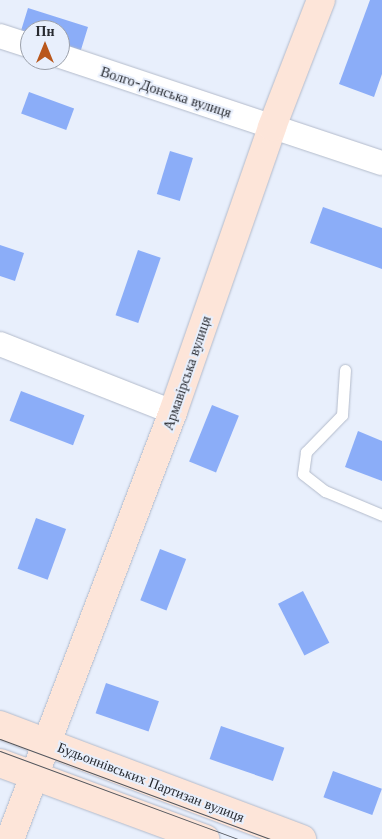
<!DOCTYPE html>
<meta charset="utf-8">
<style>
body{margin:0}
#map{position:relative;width:382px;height:839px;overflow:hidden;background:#e8effc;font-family:"Libre Baskerville",serif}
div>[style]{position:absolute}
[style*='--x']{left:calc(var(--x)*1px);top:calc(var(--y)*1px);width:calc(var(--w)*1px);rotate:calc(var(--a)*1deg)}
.building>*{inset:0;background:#8badf8;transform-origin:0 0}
.roads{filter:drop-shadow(0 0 1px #b3bbcb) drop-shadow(0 0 1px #b3bbcb)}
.lane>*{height:11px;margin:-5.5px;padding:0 5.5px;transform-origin:5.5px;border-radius:5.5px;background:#fff}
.street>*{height:24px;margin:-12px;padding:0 12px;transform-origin:12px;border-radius:12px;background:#fff}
.secondary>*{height:28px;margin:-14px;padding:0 14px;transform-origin:14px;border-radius:14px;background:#fde5d9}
.tram>*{height:1px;margin:-0.5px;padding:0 0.5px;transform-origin:0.5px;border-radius:0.5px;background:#52565d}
span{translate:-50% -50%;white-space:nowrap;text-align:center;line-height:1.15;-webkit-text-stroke:4px #e8effc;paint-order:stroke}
.street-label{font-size:14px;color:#272a30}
.north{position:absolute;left:20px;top:20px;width:50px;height:50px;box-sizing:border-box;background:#e8effc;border:1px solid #9ba0aa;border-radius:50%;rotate:0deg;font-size:14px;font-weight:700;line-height:20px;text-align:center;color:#272a30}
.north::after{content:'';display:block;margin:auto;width:18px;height:22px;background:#b9571c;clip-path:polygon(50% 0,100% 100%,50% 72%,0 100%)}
</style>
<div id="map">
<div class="building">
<div style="clip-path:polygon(370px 0,382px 0,382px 74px,374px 97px,339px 84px)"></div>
<div style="clip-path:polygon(28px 8px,88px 27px,80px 53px,60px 47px,60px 30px,30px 30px,30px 37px,20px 34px)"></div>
<div style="left:29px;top:92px;width:48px;height:23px;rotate:20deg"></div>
<div style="left:170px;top:151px;width:24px;height:45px;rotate:17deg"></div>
<div style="clip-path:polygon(323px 207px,382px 228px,382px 269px,310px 243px)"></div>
<div style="clip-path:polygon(0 245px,24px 253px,15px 281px,0 276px)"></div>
<div style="left:138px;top:250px;width:24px;height:69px;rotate:19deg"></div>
<div style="left:21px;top:391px;width:68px;height:32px;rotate:21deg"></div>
<div style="left:212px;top:405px;width:29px;height:61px;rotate:22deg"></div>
<div style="clip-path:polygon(358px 431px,382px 441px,382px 481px,345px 467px)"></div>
<div style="left:36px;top:518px;width:32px;height:54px;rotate:20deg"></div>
<div style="left:160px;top:549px;width:28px;height:55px;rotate:21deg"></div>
<div style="left:303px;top:591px;width:58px;height:28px;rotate:63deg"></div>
<div style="left:106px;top:683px;width:56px;height:32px;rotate:19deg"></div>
<div style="left:221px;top:726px;width:67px;height:35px;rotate:19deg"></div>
<div style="left:333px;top:771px;width:52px;height:28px;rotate:20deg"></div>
</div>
<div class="roads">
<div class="lane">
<div style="--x:345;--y:370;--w:45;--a:93.8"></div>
<div style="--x:342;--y:415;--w:52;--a:134.2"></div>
<div style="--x:306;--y:452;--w:22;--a:98"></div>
<div style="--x:303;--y:474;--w:28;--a:38"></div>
<div style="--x:325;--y:491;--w:62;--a:22.8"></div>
</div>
<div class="street">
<div style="--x:0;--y:36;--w:32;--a:18"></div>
<div style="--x:60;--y:56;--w:339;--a:18.4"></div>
<div style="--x:0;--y:344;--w:186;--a:21.5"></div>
</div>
<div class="secondary">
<div style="--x:0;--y:725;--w:323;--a:20.7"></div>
<div style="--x:0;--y:763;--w:219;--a:20.3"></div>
<div style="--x:10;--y:839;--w:457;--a:-69.1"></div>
<div style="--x:173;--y:412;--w:302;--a:-70.8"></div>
<div style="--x:272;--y:127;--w:136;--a:-68.9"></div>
</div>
</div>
<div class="tram">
<div style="--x:0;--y:739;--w:288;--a:20.3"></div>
<div style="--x:0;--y:751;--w:254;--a:20.3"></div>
</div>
<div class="street-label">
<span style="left:166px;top:92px;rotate:18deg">Волго-Донська вулиця</span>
<span style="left:187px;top:373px;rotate:-71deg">Армавірська вулиця</span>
<span style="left:151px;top:782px;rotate:21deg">Будьоннівських Партизан вулиця</span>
</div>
<div class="north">Пн</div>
</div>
